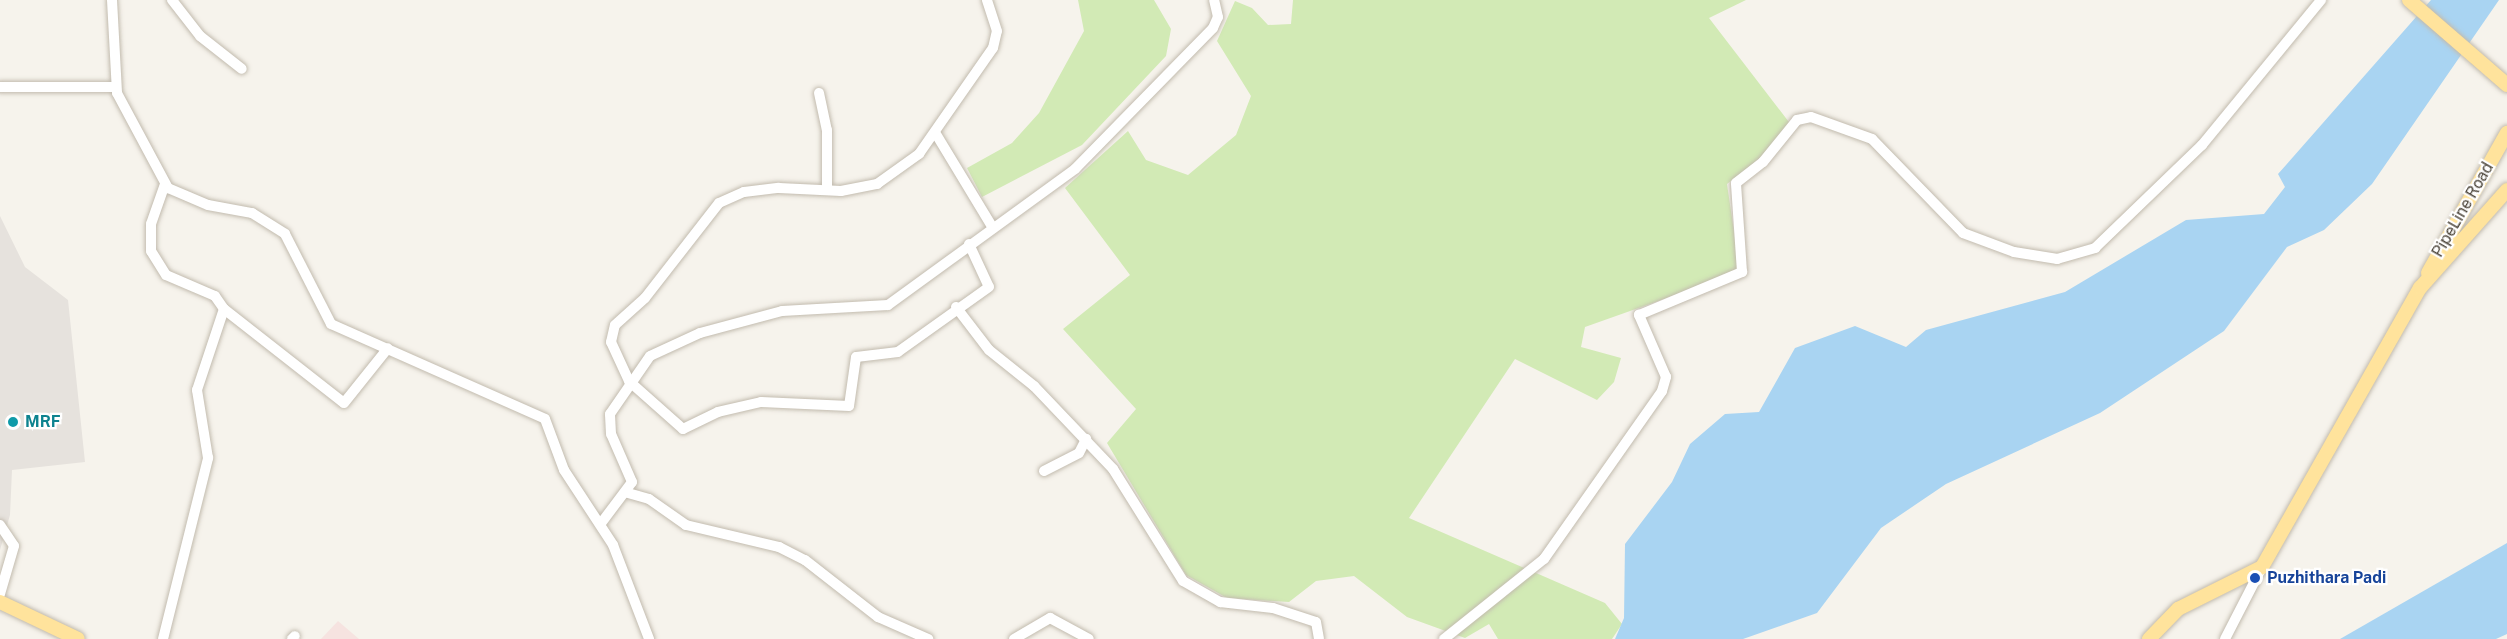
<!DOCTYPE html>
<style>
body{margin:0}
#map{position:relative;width:2507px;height:639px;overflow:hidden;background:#f6f3ec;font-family:"Public Sans",sans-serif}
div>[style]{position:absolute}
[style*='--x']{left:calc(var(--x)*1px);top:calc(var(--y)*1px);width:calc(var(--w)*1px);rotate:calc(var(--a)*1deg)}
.industrial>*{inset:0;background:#e6e2dd}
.medical>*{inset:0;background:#f6e3e0}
.green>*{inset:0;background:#d2eab5}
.water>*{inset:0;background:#a9d4f2}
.roads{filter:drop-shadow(0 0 2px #c2bbae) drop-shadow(0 0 2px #c2bbae)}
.minor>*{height:10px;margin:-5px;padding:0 5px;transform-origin:5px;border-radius:5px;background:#fff}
.major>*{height:14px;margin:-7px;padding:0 7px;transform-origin:7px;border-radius:7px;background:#ffe39c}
.dots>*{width:16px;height:16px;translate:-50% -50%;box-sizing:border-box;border:3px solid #fff;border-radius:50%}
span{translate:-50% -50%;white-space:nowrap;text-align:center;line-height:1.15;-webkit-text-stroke:4.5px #fff;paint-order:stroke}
.street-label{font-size:16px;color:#4b4439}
.culture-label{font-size:16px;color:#0d838f;font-weight:700}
.left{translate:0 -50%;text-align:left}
.transit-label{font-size:16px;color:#164399;font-weight:700}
</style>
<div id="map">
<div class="industrial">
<div style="clip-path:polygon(0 216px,25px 267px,68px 300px,85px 462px,12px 470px,10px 515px,0 550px)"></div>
</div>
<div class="medical">
<div style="clip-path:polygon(338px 621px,359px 639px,321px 639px)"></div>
</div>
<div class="green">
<div style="clip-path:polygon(1078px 0,1154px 0,1171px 29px,1166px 56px,1082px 145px,982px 197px,967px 168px,1012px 143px,1039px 113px,1084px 31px)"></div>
<div style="clip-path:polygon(1293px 0,1746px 0,1709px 18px,1795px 130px,1727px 184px,1740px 272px,1585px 327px,1581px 347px,1621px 358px,1614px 382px,1597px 400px,1515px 359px,1409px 518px,1605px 603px,1622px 624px,1612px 639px,1498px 639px,1489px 624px,1465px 638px,1407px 617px,1354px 576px,1316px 581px,1289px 602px,1227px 598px,1186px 575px,1107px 443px,1136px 409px,1063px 329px,1130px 275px,1065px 188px,1128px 131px,1146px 160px,1188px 175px,1236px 135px,1251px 96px,1217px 41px,1235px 1px,1252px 8px,1268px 25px,1291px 24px)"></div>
</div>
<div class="water">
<div style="clip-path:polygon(2431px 0,2499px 0,2372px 184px,2324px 230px,2287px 247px,2224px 331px,2100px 413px,1946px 484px,1881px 528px,1817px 613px,1743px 639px,1615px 639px,1624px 618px,1625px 544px,1672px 482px,1690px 444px,1725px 414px,1759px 412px,1795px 348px,1855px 326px,1906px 347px,1926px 330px,2065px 292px,2186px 220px,2264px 214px,2285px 187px,2278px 174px)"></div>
<div style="clip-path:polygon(2507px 543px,2507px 634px,2496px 639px,2340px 639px)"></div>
</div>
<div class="roads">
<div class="minor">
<div style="--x:112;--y:0;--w:93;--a:86.9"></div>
<div style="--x:117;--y:93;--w:108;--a:61.8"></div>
<div style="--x:168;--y:188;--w:43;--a:23"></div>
<div style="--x:208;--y:205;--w:45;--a:10.3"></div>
<div style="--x:252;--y:213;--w:39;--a:32"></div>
<div style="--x:285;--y:234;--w:101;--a:62.9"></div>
<div style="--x:331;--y:324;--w:234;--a:23.9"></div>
<div style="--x:545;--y:419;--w:54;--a:69.6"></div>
<div style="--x:564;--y:470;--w:90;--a:56.8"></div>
<div style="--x:613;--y:545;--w:101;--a:69"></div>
<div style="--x:172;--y:0;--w:46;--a:52.1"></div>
<div style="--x:200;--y:36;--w:53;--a:38.2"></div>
<div style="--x:0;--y:87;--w:116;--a:0"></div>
<div style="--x:819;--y:93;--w:38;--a:78"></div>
<div style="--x:827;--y:130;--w:60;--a:90"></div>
<div style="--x:936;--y:134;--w:110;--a:58.8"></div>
<div style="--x:969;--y:244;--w:47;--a:65.1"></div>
<div style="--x:989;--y:287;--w:112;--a:144.5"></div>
<div style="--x:898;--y:352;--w:42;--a:173.2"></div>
<div style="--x:856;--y:357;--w:49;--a:98.1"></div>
<div style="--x:849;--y:406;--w:88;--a:-177.4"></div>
<div style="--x:761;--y:402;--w:44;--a:166.9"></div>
<div style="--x:718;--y:412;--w:39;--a:154"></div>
<div style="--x:683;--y:429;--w:72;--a:-138.4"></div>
<div style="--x:629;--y:381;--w:43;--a:-114.8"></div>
<div style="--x:611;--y:342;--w:17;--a:-77"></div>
<div style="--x:615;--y:325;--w:40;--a:-42"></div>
<div style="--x:645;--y:298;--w:120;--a:-52.1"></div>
<div style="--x:719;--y:203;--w:27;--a:-24"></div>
<div style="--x:744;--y:192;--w:35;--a:-7"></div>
<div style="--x:779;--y:188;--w:62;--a:2.8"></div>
<div style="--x:841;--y:191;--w:37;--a:-11"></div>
<div style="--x:877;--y:184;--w:52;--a:-35.5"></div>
<div style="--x:919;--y:154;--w:129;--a:-55.1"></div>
<div style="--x:993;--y:48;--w:17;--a:-77"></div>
<div style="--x:997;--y:31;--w:33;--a:-108"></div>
<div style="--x:956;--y:307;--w:54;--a:52.5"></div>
<div style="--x:989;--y:350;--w:58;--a:38.7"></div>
<div style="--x:1034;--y:386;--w:115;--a:46.4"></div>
<div style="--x:1113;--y:469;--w:132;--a:58"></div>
<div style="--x:1183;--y:581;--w:43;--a:29.6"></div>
<div style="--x:1220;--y:602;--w:53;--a:6.5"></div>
<div style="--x:1273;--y:608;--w:45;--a:18"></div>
<div style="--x:1316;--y:622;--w:17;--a:80"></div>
<div style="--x:224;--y:309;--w:152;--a:38.1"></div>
<div style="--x:344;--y:403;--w:70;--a:-51.3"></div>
<div style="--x:1044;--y:471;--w:39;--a:-27"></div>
<div style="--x:1079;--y:453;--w:16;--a:-63"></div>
<div style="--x:628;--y:493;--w:22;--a:16"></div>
<div style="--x:649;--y:499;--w:45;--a:35.1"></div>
<div style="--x:686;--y:525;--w:96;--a:13.3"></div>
<div style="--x:779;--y:547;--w:29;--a:27"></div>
<div style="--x:805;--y:560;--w:93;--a:38"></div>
<div style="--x:878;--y:617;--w:55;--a:23.7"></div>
<div style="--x:602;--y:522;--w:50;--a:-53.1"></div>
<div style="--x:632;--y:482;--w:52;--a:-113.6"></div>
<div style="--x:611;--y:434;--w:20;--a:-93"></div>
<div style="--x:610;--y:414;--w:70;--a:-55.4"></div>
<div style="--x:650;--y:356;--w:55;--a:-24.7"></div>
<div style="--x:700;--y:333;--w:85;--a:-15"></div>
<div style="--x:782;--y:311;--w:106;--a:-3.2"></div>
<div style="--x:888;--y:305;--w:231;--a:-36"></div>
<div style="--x:1075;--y:169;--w:197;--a:-45.6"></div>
<div style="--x:1213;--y:28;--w:12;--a:-66"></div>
<div style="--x:1218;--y:17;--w:17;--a:-103"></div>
<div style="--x:0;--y:525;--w:25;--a:56"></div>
<div style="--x:14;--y:546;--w:50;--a:106.3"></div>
<div style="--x:163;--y:639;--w:187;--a:-76"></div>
<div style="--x:208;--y:458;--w:69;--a:-99.2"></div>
<div style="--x:197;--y:390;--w:85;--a:-71.6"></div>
<div style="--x:224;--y:309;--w:16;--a:-125"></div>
<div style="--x:215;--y:296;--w:53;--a:-156.8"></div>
<div style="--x:166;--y:275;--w:28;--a:-122"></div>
<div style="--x:151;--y:251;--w:27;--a:-90"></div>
<div style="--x:151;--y:224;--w:42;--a:-70.7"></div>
<div style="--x:292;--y:639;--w:4;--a:-45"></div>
<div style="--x:1014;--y:639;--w:42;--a:-30.3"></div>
<div style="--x:1050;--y:618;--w:44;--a:28.3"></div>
<div style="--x:1444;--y:639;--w:128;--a:-38.7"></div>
<div style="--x:1544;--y:559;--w:205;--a:-54.9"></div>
<div style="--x:1662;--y:391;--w:15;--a:-74"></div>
<div style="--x:1666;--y:377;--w:68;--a:-113.5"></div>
<div style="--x:1639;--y:315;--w:112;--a:-22.7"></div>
<div style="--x:1742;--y:272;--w:89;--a:-93.9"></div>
<div style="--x:1736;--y:183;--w:34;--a:-38"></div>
<div style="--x:1763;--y:162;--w:54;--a:-51"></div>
<div style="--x:1797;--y:120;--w:14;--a:-12"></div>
<div style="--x:1811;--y:117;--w:65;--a:19.8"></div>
<div style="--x:1872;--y:139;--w:131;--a:45.9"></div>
<div style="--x:1963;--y:233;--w:54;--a:20.4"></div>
<div style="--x:2014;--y:252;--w:44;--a:9.2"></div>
<div style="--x:2057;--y:259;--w:40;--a:-16"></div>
<div style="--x:2095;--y:248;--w:149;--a:-43.9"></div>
<div style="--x:2202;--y:145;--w:188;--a:-50.6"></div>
<div style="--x:2225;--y:639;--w:81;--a:-62.8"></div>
</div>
<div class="major">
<div style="--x:2409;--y:0;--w:130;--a:40.9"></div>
<div style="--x:2428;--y:273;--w:161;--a:-60.6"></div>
<div style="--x:0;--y:602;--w:86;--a:25.4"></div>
<div style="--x:2149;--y:639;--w:42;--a:-46"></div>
<div style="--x:2178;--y:609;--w:94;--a:-26.6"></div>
<div style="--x:2262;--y:567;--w:321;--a:-60.5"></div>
<div style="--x:2420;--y:288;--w:131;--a:-48.4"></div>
</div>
</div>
<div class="dots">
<div style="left:13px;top:422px;background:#0f9aa8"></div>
<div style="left:2255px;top:578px;background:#1a4fb4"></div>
</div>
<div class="street-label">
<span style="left:2463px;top:210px;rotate:-60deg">PipeLine Road</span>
</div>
<div class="culture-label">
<span class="left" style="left:25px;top:422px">MRF</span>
</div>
<div class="transit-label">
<span class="left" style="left:2267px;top:578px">Puzhithara Padi</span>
</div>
</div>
